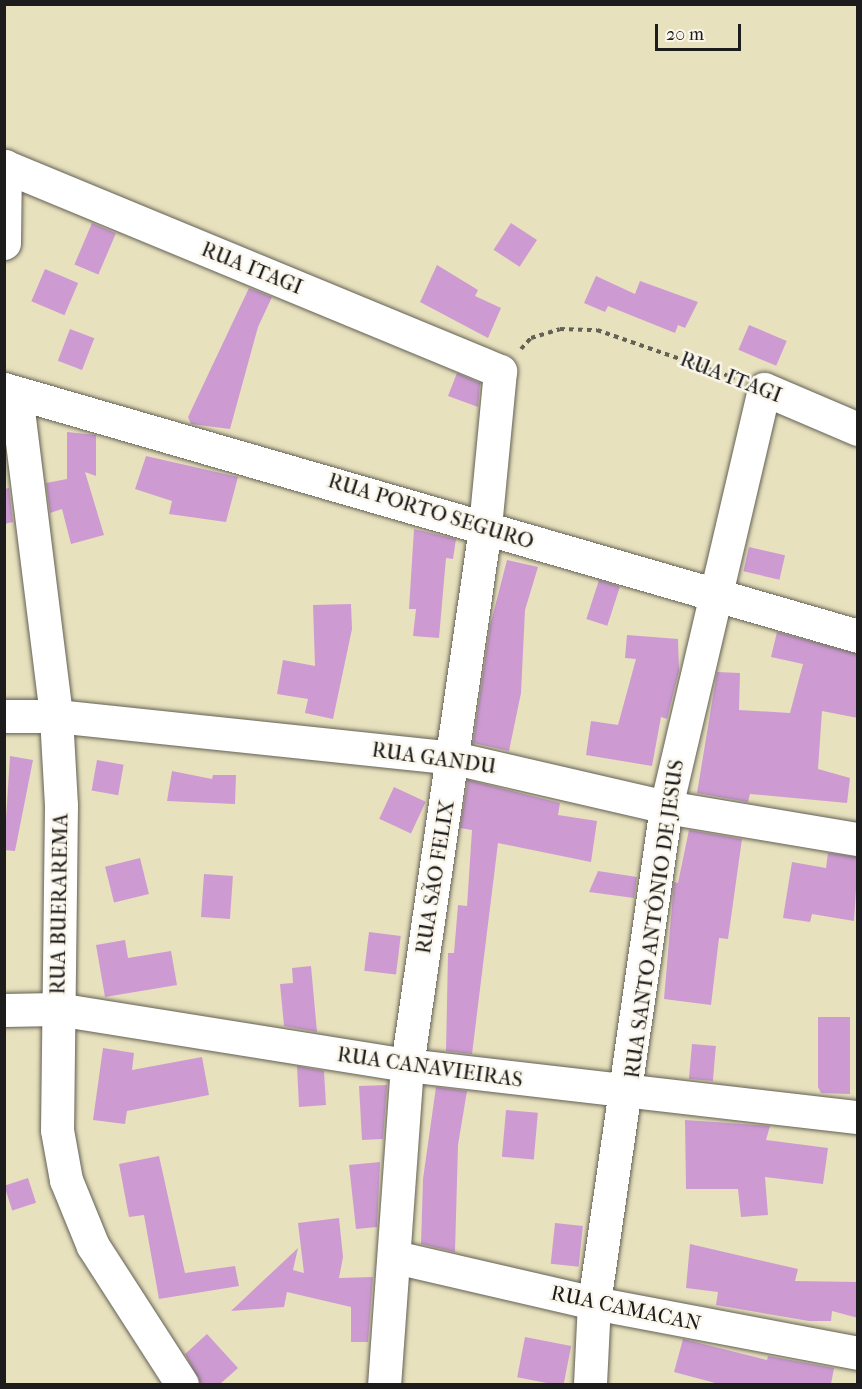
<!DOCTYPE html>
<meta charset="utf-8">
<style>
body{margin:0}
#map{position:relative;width:862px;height:1389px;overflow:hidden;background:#e8e1be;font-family:"IM FELL French Canon",serif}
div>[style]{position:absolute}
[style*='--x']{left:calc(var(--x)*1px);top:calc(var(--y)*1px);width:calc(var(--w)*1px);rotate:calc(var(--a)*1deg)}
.building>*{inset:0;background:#cd9bd2;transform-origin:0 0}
.path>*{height:4px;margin-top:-2px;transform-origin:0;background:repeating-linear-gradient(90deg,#636155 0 4.5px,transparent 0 9px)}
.roads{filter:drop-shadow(0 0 2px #636155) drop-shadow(0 0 2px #636155)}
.minor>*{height:33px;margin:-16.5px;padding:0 16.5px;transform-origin:16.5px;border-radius:16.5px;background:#fff}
span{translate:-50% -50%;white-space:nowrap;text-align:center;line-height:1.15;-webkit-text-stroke:5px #fbf7ec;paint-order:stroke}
.street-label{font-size:21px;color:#1c1c1c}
.frame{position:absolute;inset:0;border:6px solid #1c1c1c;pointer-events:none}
.scale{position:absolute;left:655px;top:24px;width:86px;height:27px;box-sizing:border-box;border:3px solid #1c1c1c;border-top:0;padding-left:8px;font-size:18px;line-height:21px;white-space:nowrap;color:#1c1c1c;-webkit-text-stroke:4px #fbf7ec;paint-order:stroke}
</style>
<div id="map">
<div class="building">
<div style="left:92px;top:223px;width:26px;height:45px;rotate:23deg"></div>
<div style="left:511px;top:223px;width:31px;height:32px;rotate:33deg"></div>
<div style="clip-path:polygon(437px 265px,478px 290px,475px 296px,501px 308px,488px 338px,420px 302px)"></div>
<div style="left:45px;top:269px;width:36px;height:35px;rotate:23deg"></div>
<div style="clip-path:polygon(596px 276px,635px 294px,640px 281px,698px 302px,685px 328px,678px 325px,675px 333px,608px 306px,605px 312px,584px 303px)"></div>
<div style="clip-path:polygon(249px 288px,272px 297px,258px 327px,230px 429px,191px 424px,188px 417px)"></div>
<div style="left:749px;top:325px;width:41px;height:27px;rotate:23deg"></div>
<div style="left:70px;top:329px;width:26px;height:34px;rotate:21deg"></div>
<div style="clip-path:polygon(457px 373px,480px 383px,478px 407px,448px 396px)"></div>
<div style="clip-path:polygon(67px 432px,96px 435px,96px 476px,85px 472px,104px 535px,71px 544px,62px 509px,50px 513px,46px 483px,67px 479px)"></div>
<div style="clip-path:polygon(146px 456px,238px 477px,226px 522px,169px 514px,172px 501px,135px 489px)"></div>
<div style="clip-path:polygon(9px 488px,13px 522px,4px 524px,4px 489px)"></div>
<div style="clip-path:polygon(414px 529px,456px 539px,453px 559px,446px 558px,439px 638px,413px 636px,416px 609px,409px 609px)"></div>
<div style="left:749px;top:547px;width:37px;height:25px;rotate:13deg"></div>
<div style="clip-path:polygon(507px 560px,538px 567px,525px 610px,521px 693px,509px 751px,473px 743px,490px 626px)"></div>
<div style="left:599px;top:580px;width:22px;height:41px;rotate:18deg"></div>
<div style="clip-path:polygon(351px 604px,352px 629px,333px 719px,305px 713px,308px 699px,277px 694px,283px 660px,315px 666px,313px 605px)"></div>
<div style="clip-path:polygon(777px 632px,858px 654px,858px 718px,822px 711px,818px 769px,850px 778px,847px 803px,750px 794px,748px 802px,697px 793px,717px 672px,740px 673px,739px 710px,790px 713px,803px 664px,771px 657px)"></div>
<div style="clip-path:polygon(627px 635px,678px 639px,679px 671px,667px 719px,661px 717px,652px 766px,586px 755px,591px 721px,618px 725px,636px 659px,625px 658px)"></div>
<div style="clip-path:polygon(10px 756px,33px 760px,15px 851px,4px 850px)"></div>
<div style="left:97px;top:760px;width:27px;height:31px;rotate:10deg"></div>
<div style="clip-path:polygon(172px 771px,212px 779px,213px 775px,236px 775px,235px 804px,167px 801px)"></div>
<div style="clip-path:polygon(468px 780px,560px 803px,558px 815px,597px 821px,591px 862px,498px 843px,472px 1054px,446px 1051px,448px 953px,454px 953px,458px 905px,467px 906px,472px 830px,460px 828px)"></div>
<div style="left:394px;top:787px;width:35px;height:35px;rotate:25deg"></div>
<div style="clip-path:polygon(689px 830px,742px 839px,728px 939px,719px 938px,711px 1005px,664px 999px,674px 882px,678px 883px)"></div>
<div style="clip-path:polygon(828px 853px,858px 857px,854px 921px,812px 914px,810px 922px,783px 918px,792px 862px,826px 868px)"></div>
<div style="left:140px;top:858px;width:37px;height:36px;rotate:76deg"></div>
<div style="clip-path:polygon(598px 871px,637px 877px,634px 898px,589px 892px)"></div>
<div style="left:204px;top:874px;width:29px;height:43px;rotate:4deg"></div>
<div style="left:369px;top:932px;width:32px;height:39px;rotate:7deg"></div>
<div style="clip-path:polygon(125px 940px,128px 958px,171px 951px,177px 985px,105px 997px,96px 945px)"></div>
<div style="clip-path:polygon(311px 966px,317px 1032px,284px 1026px,280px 984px,293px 983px,292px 968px)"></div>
<div style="clip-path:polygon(818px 1017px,850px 1017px,850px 1094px,821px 1093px,818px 1087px)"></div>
<div style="left:692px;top:1044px;width:24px;height:35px;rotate:5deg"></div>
<div style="clip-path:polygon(103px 1048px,134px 1053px,132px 1070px,202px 1057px,209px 1095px,127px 1111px,125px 1124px,93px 1120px)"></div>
<div style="clip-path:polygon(297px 1066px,324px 1071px,326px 1105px,299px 1107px)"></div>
<div style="clip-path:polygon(387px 1085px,383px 1139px,362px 1140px,359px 1086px)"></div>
<div style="clip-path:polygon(436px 1087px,467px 1091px,458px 1145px,455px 1252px,421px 1244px,423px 1179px)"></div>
<div style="left:506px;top:1110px;width:32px;height:47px;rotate:5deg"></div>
<div style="clip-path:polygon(685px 1120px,770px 1126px,766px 1140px,828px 1148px,823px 1184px,765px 1177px,768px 1215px,741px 1217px,738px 1189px,686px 1189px)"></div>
<div style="clip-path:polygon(159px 1156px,185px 1273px,235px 1266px,239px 1286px,159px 1299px,144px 1215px,129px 1217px,119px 1164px)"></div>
<div style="clip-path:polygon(380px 1162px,377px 1227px,356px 1229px,349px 1165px)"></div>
<div style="left:28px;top:1178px;width:26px;height:25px;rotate:72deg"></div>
<div style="clip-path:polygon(339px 1218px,343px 1257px,339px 1278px,373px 1277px,368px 1342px,351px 1342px,351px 1307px,287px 1292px,284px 1307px,231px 1311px,298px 1248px,293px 1270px,304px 1273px,298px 1223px)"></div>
<div style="left:555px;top:1223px;width:28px;height:41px;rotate:6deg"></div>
<div style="clip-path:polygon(690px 1244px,798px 1269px,795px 1281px,858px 1282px,858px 1318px,832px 1311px,831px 1321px,809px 1321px,716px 1305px,718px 1292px,686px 1288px)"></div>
<div style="clip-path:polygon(207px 1334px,238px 1368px,220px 1384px,201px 1384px,185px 1354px)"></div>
<div style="left:525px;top:1337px;width:47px;height:41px;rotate:11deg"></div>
<div style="clip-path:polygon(683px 1339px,767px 1360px,768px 1356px,834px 1368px,831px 1384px,719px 1384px,674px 1372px)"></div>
</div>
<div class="path">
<div style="--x:521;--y:349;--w:15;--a:-48"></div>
<div style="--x:531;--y:338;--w:30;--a:-17"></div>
<div style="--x:560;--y:329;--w:37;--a:2"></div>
<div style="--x:597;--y:330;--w:146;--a:19.2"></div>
</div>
<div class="roads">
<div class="minor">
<div style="--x:4;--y:166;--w:537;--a:22.46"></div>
<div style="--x:500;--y:371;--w:158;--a:95.5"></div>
<div style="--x:485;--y:528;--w:543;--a:98.26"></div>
<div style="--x:407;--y:1065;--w:320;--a:94.1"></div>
<div style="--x:4;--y:243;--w:77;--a:-89.3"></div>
<div style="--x:4;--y:389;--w:889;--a:16.13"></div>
<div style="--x:16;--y:394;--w:324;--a:82.9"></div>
<div style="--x:56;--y:716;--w:89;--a:86.8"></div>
<div style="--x:61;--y:805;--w:325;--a:90.7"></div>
<div style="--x:57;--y:1130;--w:51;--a:79.8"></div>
<div style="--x:66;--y:1180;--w:71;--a:67.8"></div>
<div style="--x:93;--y:1246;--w:164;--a:57.2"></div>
<div style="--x:4;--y:716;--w:52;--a:0"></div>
<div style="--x:56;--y:716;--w:400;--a:6"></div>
<div style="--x:454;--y:758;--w:218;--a:13"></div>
<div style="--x:666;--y:807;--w:195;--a:9.5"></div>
<div style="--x:4;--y:1010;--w:53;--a:-1.1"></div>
<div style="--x:57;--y:1009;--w:354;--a:9.1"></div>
<div style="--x:407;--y:1065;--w:454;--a:6.6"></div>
<div style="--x:395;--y:1257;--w:204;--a:13"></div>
<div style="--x:594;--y:1303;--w:269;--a:10.7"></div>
<div style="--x:590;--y:1384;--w:81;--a:-87.2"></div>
<div style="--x:594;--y:1303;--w:501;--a:-81.74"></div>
<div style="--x:666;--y:807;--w:429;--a:-76.8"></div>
<div style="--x:764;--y:389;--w:102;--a:23.1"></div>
</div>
</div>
<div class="street-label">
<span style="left:252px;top:268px;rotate:22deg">RUA ITAGI</span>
<span style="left:731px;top:377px;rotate:21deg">RUA ITAGI</span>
<span style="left:431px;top:511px;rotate:17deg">RUA PORTO SEGURO</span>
<span style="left:434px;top:758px;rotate:8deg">RUA GANDU</span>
<span style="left:435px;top:877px;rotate:-81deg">RUA SÃO FELIX</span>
<span style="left:59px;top:904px;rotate:-89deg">RUA BUERAREMA</span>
<span style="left:654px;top:919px;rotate:-82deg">RUA SANTO ANTÔNIO DE JESUS</span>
<span style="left:430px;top:1067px;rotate:8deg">RUA CANAVIEIRAS</span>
<span style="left:626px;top:1308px;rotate:12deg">RUA CAMACAN</span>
</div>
<div class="frame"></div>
<div class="scale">20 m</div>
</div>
